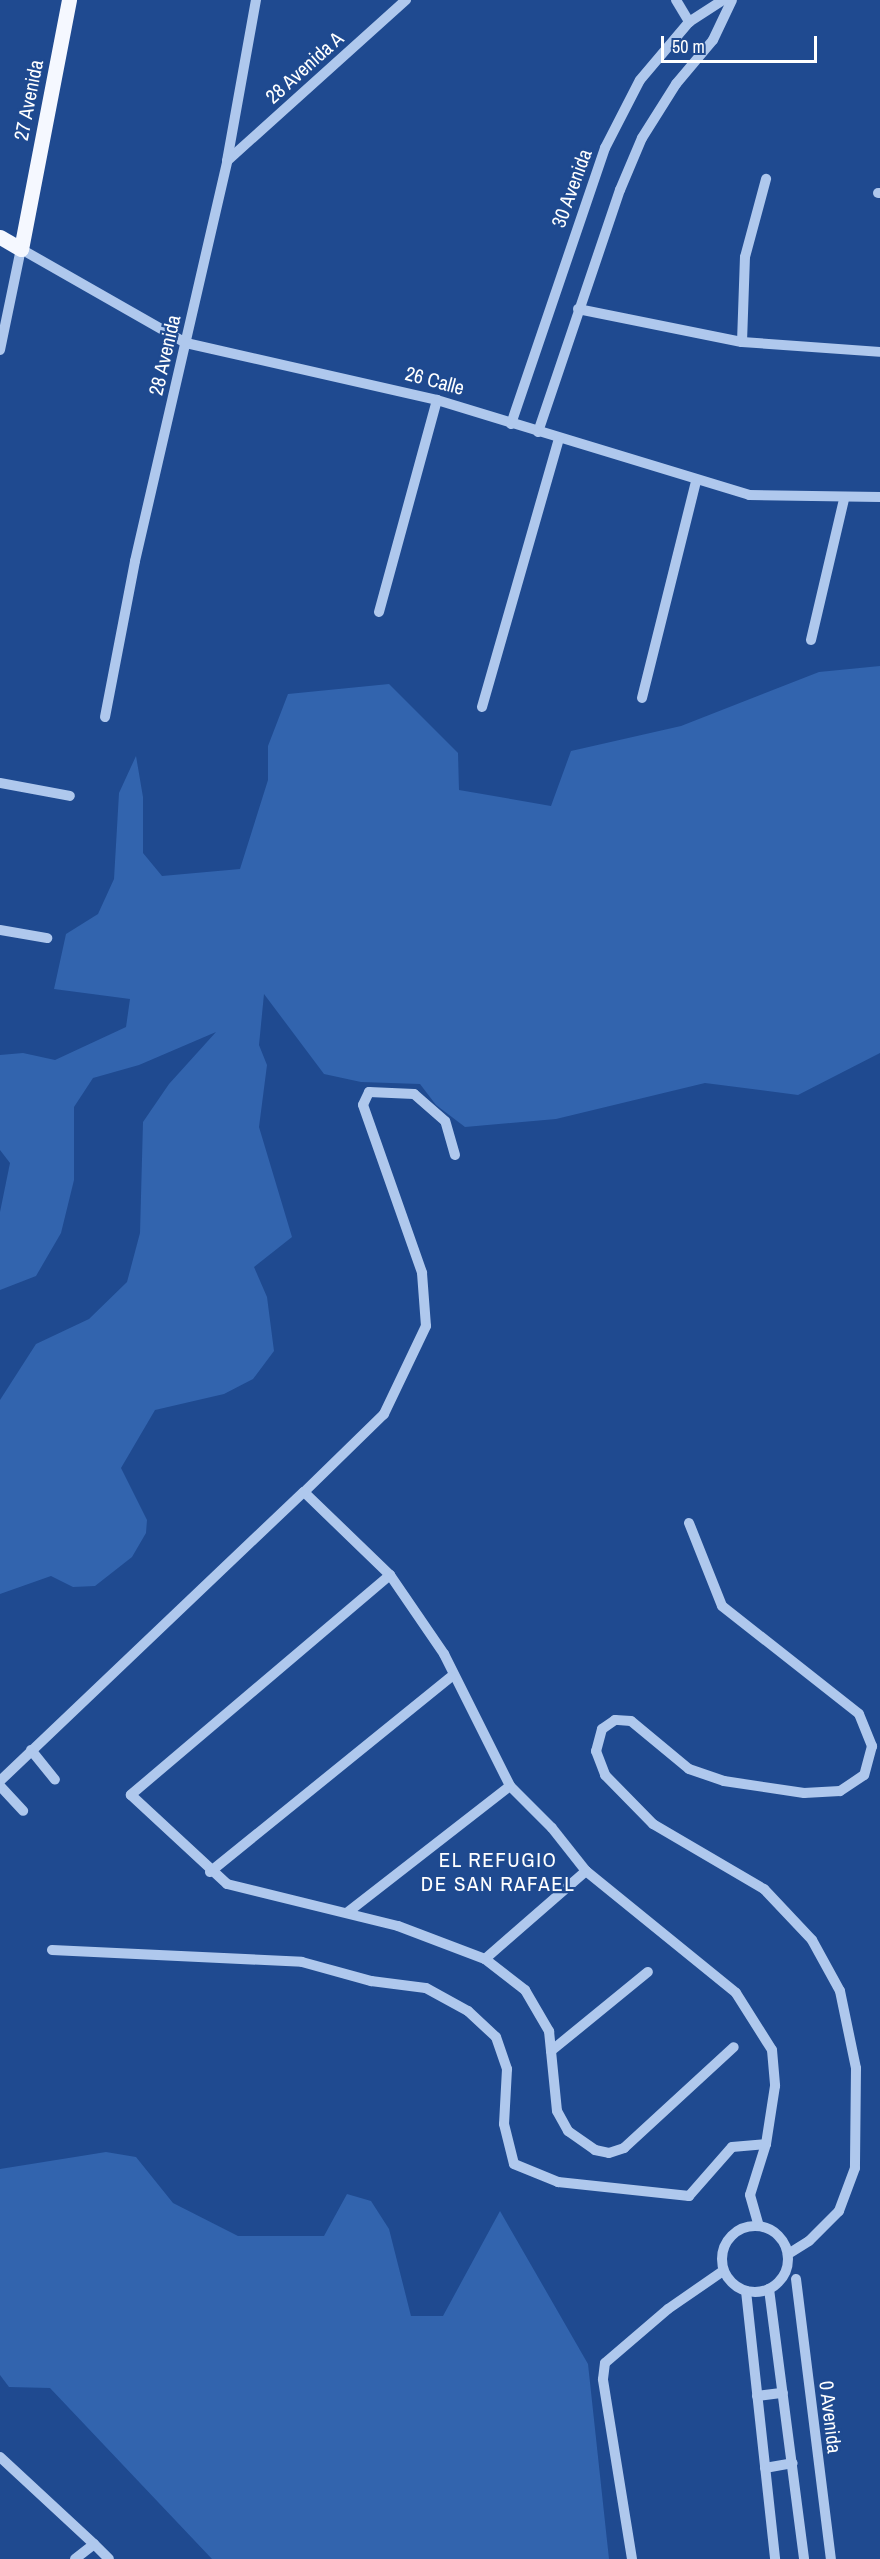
<!DOCTYPE html>
<style>
body{margin:0}
#map{position:relative;width:880px;height:2559px;overflow:hidden;background:#1f4a90;font-family:"Archivo Narrow",sans-serif}
div>[style]{position:absolute}
[style*='--x']{left:calc(var(--x)*1px);top:calc(var(--y)*1px);width:calc(var(--w)*1px);rotate:calc(var(--a)*1deg)}
.green>*{inset:0;background:#3264ae}
.minor>*{height:10px;margin:-5px;padding:0 5px;transform-origin:5px;border-radius:5px;background:#afc8ed}
.minor>.ring{margin:-5px;padding:0;box-sizing:content-box;background:none;border:10px solid #afc8ed;border-radius:50%}
.major>*{height:15px;margin:-7.5px;padding:0 7.5px;transform-origin:7.5px;border-radius:7.5px;background:#f5f8ff}
span{translate:-50% -50%;white-space:nowrap;text-align:center;line-height:1.15;-webkit-text-stroke:4.5px #1f4a90;paint-order:stroke}
.street-label{font-size:20px;color:#fff}
.neighbourhood-label{font-size:21px;color:#fff;letter-spacing:1.5px}
.scale{position:absolute;left:661px;top:36px;width:156px;height:27px;box-sizing:border-box;border:3px solid #fff;border-top:0;padding-left:8px;font-size:18px;line-height:21px;white-space:nowrap;color:#fff;-webkit-text-stroke:4px #1f4a90;paint-order:stroke}
</style>
<div id="map">
<div class="green">
<div style="clip-path:polygon(880px 666px,880px 1053px,798px 1095px,705px 1083px,556px 1119px,465px 1127px,436px 1105px,420px 1084px,361px 1082px,324px 1074px,264px 994px,259px 1045px,267px 1065px,259px 1127px,292px 1237px,254px 1267px,267px 1297px,274px 1351px,253px 1379px,224px 1394px,155px 1410px,121px 1468px,147px 1520px,146px 1533px,132px 1557px,95px 1586px,73px 1587px,51px 1576px,0 1594px,0 1400px,36px 1344px,89px 1319px,127px 1282px,140px 1233px,143px 1122px,169px 1084px,216px 1032px,139px 1065px,93px 1078px,74px 1107px,74px 1180px,61px 1233px,36px 1276px,0 1290px,0 1212px,10px 1163px,0 1150px,0 1055px,23px 1053px,55px 1060px,126px 1027px,130px 999px,54px 989px,66px 934px,98px 914px,114px 879px,119px 793px,136px 756px,143px 797px,143px 853px,162px 876px,240px 869px,268px 780px,268px 746px,288px 694px,389px 684px,458px 753px,459px 790px,551px 806px,571px 751px,681px 726px,819px 672px)"></div>
<div style="clip-path:polygon(106px 2152px,136px 2157px,173px 2203px,238px 2236px,324px 2236px,347px 2194px,371px 2201px,389px 2229px,411px 2316px,443px 2316px,500px 2211px,588px 2364px,609px 2559px,212px 2559px,50px 2388px,9px 2387px,0 2375px,0 2169px)"></div>
</div>
<div class="minor">
<div style="--x:676;--y:0;--w:26;--a:59"></div>
<div style="--x:227;--y:161;--w:241;--a:-42"></div>
<div style="--x:878;--y:193;--w:2;--a:0"></div>
<div style="--x:578;--y:309;--w:167;--a:11.4"></div>
<div style="--x:742;--y:342;--w:138;--a:4.1"></div>
<div style="--x:742;--y:342;--w:85;--a:-88"></div>
<div style="--x:745;--y:257;--w:81;--a:-74.9"></div>
<div style="--x:0;--y:350;--w:103;--a:-78.3"></div>
<div style="--x:21;--y:249;--w:190;--a:29.7"></div>
<div style="--x:186;--y:343;--w:257;--a:12.8"></div>
<div style="--x:437;--y:400;--w:326;--a:16.9"></div>
<div style="--x:749;--y:495;--w:131;--a:0.9"></div>
<div style="--x:511;--y:424;--w:292;--a:-71.2"></div>
<div style="--x:605;--y:148;--w:76;--a:-62.8"></div>
<div style="--x:640;--y:80;--w:76;--a:-49.8"></div>
<div style="--x:689;--y:22;--w:40;--a:-32.9"></div>
<div style="--x:538;--y:432;--w:256;--a:-71.3"></div>
<div style="--x:620;--y:190;--w:56;--a:-67.1"></div>
<div style="--x:642;--y:138;--w:64;--a:-57.8"></div>
<div style="--x:676;--y:84;--w:57;--a:-49.9"></div>
<div style="--x:713;--y:40;--w:44;--a:-64.6"></div>
<div style="--x:379;--y:612;--w:220;--a:-74.7"></div>
<div style="--x:811;--y:640;--w:145;--a:-76.8"></div>
<div style="--x:642;--y:698;--w:223;--a:-76"></div>
<div style="--x:482;--y:707;--w:280;--a:-74"></div>
<div style="--x:105;--y:717;--w:159;--a:-79.1"></div>
<div style="--x:135;--y:561;--w:410;--a:-77"></div>
<div style="--x:227;--y:161;--w:164;--a:-79.8"></div>
<div style="--x:0;--y:783;--w:71;--a:10.5"></div>
<div style="--x:0;--y:930;--w:48;--a:9.7"></div>
<div style="--x:455;--y:1155;--w:35;--a:-106"></div>
<div style="--x:445;--y:1121;--w:41;--a:-138.9"></div>
<div style="--x:414;--y:1094;--w:45;--a:-177.5"></div>
<div style="--x:369;--y:1092;--w:14;--a:115"></div>
<div style="--x:363;--y:1105;--w:178;--a:70.6"></div>
<div style="--x:422;--y:1273;--w:53;--a:85.7"></div>
<div style="--x:426;--y:1326;--w:98;--a:115.5"></div>
<div style="--x:384;--y:1414;--w:112;--a:135.7"></div>
<div style="--x:304;--y:1492;--w:120;--a:44"></div>
<div style="--x:390;--y:1575;--w:96;--a:55.6"></div>
<div style="--x:444;--y:1654;--w:148;--a:63.4"></div>
<div style="--x:510;--y:1786;--w:59;--a:45"></div>
<div style="--x:552;--y:1828;--w:55;--a:51.7"></div>
<div style="--x:586;--y:1871;--w:193;--a:39.1"></div>
<div style="--x:736;--y:1993;--w:67;--a:57.7"></div>
<div style="--x:772;--y:2050;--w:36;--a:85"></div>
<div style="--x:775;--y:2086;--w:59;--a:98.8"></div>
<div style="--x:766;--y:2144;--w:53;--a:107.4"></div>
<div style="--x:750;--y:2195;--w:32;--a:74"></div>
<div style="--x:689;--y:1523;--w:89;--a:68.3"></div>
<div style="--x:722;--y:1606;--w:174;--a:38.2"></div>
<div style="--x:859;--y:1714;--w:35;--a:68"></div>
<div style="--x:872;--y:1746;--w:30;--a:105"></div>
<div style="--x:864;--y:1775;--w:29;--a:146"></div>
<div style="--x:840;--y:1791;--w:36;--a:177"></div>
<div style="--x:804;--y:1793;--w:81;--a:-171.5"></div>
<div style="--x:724;--y:1781;--w:37;--a:-161"></div>
<div style="--x:689;--y:1769;--w:75;--a:-140.4"></div>
<div style="--x:631;--y:1721;--w:16;--a:-176"></div>
<div style="--x:615;--y:1720;--w:16;--a:145"></div>
<div style="--x:602;--y:1729;--w:23;--a:105"></div>
<div style="--x:596;--y:1751;--w:26;--a:69"></div>
<div style="--x:605;--y:1775;--w:69;--a:45.6"></div>
<div style="--x:653;--y:1824;--w:129;--a:30.4"></div>
<div style="--x:764;--y:1889;--w:70;--a:46.7"></div>
<div style="--x:812;--y:1940;--w:58;--a:61.2"></div>
<div style="--x:840;--y:1991;--w:79;--a:78.3"></div>
<div style="--x:856;--y:2068;--w:100;--a:90.6"></div>
<div style="--x:855;--y:2168;--w:46;--a:110.4"></div>
<div style="--x:839;--y:2211;--w:42;--a:135"></div>
<div style="--x:809;--y:2241;--w:25;--a:148"></div>
<div style="--x:390;--y:1575;--w:340;--a:139.7"></div>
<div style="--x:131;--y:1795;--w:131;--a:42.8"></div>
<div style="--x:227;--y:1884;--w:176;--a:13.8"></div>
<div style="--x:398;--y:1926;--w:93;--a:20.8"></div>
<div style="--x:485;--y:1959;--w:134;--a:-41.1"></div>
<div style="--x:31;--y:1750;--w:38;--a:51"></div>
<div style="--x:0;--y:1781;--w:419;--a:-43.6"></div>
<div style="--x:0;--y:1786;--w:34;--a:47"></div>
<div style="--x:210;--y:1872;--w:310;--a:-39"></div>
<div style="--x:348;--y:1912;--w:205;--a:-37.9"></div>
<div style="--x:52;--y:1950;--w:250;--a:2.7"></div>
<div style="--x:302;--y:1962;--w:72;--a:15.4"></div>
<div style="--x:371;--y:1981;--w:55;--a:7.3"></div>
<div style="--x:426;--y:1988;--w:48;--a:28.7"></div>
<div style="--x:468;--y:2011;--w:38;--a:43"></div>
<div style="--x:496;--y:2037;--w:34;--a:71"></div>
<div style="--x:507;--y:2069;--w:55;--a:93.1"></div>
<div style="--x:504;--y:2124;--w:41;--a:76"></div>
<div style="--x:514;--y:2164;--w:48;--a:22.2"></div>
<div style="--x:558;--y:2182;--w:132;--a:6.1"></div>
<div style="--x:689;--y:2196;--w:65;--a:-48.7"></div>
<div style="--x:732;--y:2147;--w:34;--a:-5"></div>
<div style="--x:485;--y:1959;--w:51;--a:37.8"></div>
<div style="--x:525;--y:1990;--w:48;--a:59.7"></div>
<div style="--x:549;--y:2031;--w:80;--a:84.3"></div>
<div style="--x:557;--y:2111;--w:23;--a:61"></div>
<div style="--x:568;--y:2131;--w:33;--a:35"></div>
<div style="--x:595;--y:2150;--w:14;--a:12"></div>
<div style="--x:609;--y:2153;--w:16;--a:-18"></div>
<div style="--x:624;--y:2148;--w:149;--a:-42.6"></div>
<div style="--x:551;--y:2051;--w:125;--a:-39.2"></div>
<div class="ring" style="left:722px;top:2226px;width:56px;height:56px"></div>
<div style="--x:796;--y:2279;--w:282;--a:82.9"></div>
<div style="--x:769;--y:2289;--w:272;--a:82.6"></div>
<div style="--x:746;--y:2291;--w:270;--a:83.8"></div>
<div style="--x:757;--y:2396;--w:26;--a:-7"></div>
<div style="--x:0;--y:2457;--w:128;--a:42.8"></div>
<div style="--x:765;--y:2468;--w:28;--a:-10"></div>
<div style="--x:75;--y:2559;--w:24;--a:-38"></div>
<div style="--x:94;--y:2544;--w:21;--a:45"></div>
<div style="--x:632;--y:2559;--w:182;--a:-99.2"></div>
<div style="--x:603;--y:2379;--w:16;--a:-83"></div>
<div style="--x:605;--y:2363;--w:83;--a:-40.6"></div>
<div style="--x:668;--y:2309;--w:67;--a:-34.6"></div>
</div>
<div class="major">
<div style="--x:0;--y:237;--w:24;--a:30"></div>
<div style="--x:21;--y:249;--w:254;--a:-79.1"></div>
</div>
<div class="street-label">
<span style="left:304px;top:67px;rotate:-42deg">28 Avenida A</span>
<span style="left:28px;top:100px;rotate:-79deg">27 Avenida</span>
<span style="left:571px;top:188px;rotate:-70deg">30 Avenida</span>
<span style="left:164px;top:355px;rotate:-77deg">28 Avenida</span>
<span style="left:435px;top:380px;rotate:15deg">26 Calle</span>
<span style="left:831px;top:2417px;rotate:83deg">0 Avenida</span>
</div>
<div class="neighbourhood-label">
<span style="left:498px;top:1872px">EL REFUGIO<br>DE SAN RAFAEL</span>
</div>
<div class="scale">50 m</div>
</div>
